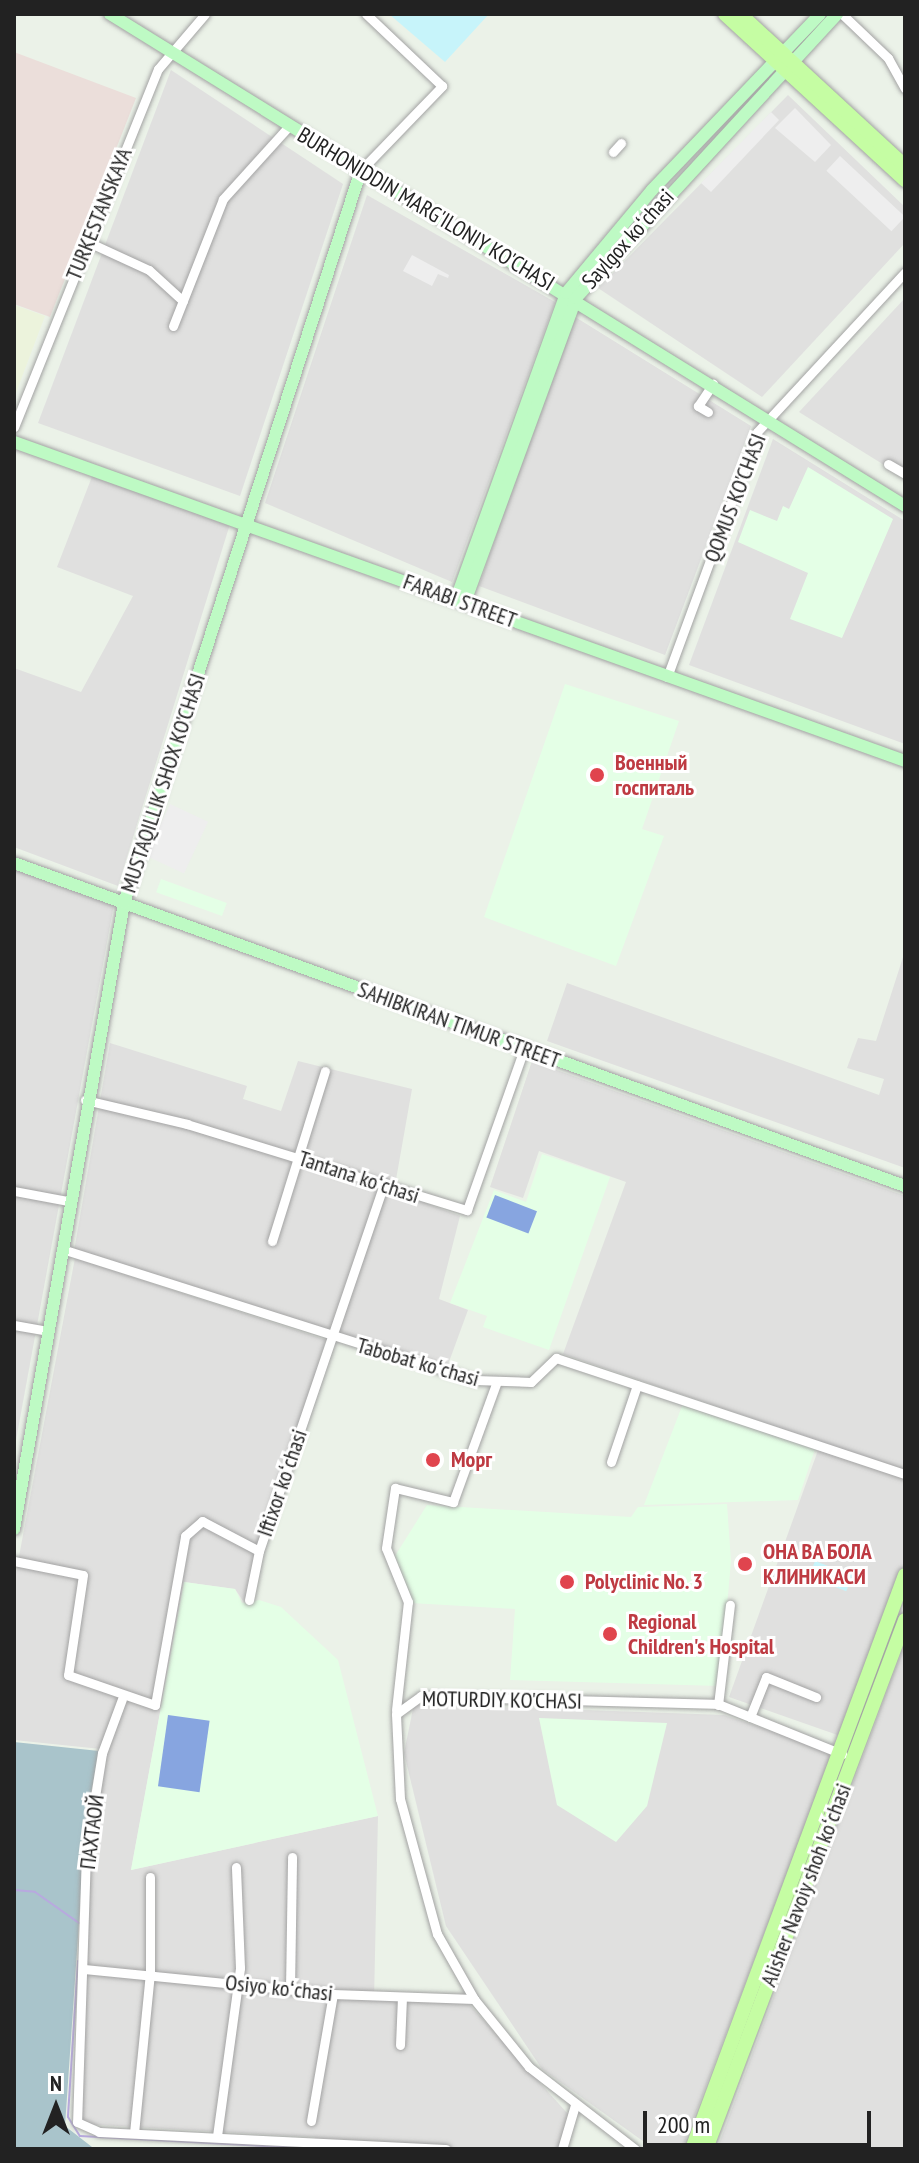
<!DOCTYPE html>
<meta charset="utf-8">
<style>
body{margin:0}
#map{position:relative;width:919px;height:2163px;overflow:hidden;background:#ebf2e8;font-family:"PT Sans Narrow",sans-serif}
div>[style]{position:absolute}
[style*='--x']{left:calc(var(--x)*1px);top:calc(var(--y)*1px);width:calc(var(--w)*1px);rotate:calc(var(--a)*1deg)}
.residential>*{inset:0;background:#e0e0df}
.industrial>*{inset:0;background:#ebdeda}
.education>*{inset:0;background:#e4ffe6;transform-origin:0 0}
.military>*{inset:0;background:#ecf3dc}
.cemetery>*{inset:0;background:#a9c4cb}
.park>*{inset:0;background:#c7f4fa;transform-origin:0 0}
.pitch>*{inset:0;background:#87a5e0;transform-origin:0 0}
.parking>*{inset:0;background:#eee;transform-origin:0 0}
.stream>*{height:2px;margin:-1px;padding:0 1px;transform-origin:1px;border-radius:1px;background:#b8a9df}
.roads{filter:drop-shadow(0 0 2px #a3a3a3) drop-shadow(0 0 2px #a3a3a3)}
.street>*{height:9px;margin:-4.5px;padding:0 4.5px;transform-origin:4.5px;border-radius:4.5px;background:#fff}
.secondary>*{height:12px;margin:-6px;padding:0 6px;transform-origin:6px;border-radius:6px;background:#befac4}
.primary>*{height:14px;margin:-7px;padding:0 7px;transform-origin:7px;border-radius:7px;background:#c5fda3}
.dots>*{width:22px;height:22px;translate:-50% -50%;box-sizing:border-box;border:4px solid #fff;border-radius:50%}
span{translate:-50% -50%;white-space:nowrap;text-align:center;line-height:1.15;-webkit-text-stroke:6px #fff;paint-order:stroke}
.street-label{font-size:22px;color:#222}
.health-label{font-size:22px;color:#be3a42;font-weight:700}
.left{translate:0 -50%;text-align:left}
.frame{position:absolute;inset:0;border:16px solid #222;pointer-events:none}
.north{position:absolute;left:16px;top:2067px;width:80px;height:80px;-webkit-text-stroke:6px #fff;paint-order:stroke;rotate:0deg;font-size:22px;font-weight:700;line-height:32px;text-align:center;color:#222}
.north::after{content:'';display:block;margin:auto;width:28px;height:36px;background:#222;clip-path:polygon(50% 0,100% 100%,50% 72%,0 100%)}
.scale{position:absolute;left:643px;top:2111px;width:228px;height:36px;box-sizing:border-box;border:4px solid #222;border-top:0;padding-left:10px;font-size:24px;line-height:28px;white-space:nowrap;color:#222;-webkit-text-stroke:6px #fff;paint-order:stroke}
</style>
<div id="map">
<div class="residential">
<div style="clip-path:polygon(171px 70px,343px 184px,240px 496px,38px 423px)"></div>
<div style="clip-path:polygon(788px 95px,905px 207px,905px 243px,762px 397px,598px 288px)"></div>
<div style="clip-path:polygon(367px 195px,555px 302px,452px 582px,265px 503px)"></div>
<div style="clip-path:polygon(905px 298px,905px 478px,799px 412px)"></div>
<div style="clip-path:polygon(572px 315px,751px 426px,665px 655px,479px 586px)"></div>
<div style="clip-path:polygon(773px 439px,905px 521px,905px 744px,689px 665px)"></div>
<div style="clip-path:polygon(93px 474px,230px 524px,118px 886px,14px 847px,14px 668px,81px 692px,133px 596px,57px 567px)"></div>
<div style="clip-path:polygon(14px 868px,114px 904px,14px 1451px)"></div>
<div style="clip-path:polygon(905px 951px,905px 1168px,547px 1041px,567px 983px,879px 1095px,884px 1079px,847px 1068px,858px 1038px,876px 1041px)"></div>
<div style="clip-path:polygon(110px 1043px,247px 1086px,243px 1099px,281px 1111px,298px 1061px,412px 1089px,394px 1191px,460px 1216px,439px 1299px,468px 1310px,446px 1370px,74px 1251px)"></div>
<div style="clip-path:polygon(532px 1061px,905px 1196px,905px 1578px,849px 1739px,729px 1697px,821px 1442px,563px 1354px,626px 1182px,539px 1151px,523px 1198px,490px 1187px)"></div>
<div style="clip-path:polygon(75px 1258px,326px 1340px,245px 1604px,235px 1589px,184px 1582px,131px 1870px,378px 1816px,374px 2000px,468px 2003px,568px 2114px,560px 2149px,313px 2149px,315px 2137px,80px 2124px,87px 1870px,101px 1749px,14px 1740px,14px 1583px)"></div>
<div style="clip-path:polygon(905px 1643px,905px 2149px,717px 2149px)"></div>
<div style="clip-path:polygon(414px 1704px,724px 1715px,833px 1752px,682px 2149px,654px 2149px,542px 2069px,446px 1926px,404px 1753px)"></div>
</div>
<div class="industrial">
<div style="clip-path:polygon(14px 52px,136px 98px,50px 317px,14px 304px)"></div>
</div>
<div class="education">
<div style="clip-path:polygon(808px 467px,893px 519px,842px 638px,790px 619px,808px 573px,738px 542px,750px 510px,777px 521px,783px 506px,789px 509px)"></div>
<div style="clip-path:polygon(565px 684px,679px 721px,642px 829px,664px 836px,616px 966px,484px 917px)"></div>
<div style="left:161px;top:879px;width:70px;height:14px;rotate:20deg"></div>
<div style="clip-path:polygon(542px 1154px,610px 1177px,549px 1350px,483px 1327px,487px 1316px,450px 1303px,494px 1190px,526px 1202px)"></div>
<div style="clip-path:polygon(684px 1401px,815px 1449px,798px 1500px,644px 1505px)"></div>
<div style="clip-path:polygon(727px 1504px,731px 1561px,720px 1686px,510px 1680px,515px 1609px,411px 1603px,395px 1556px,427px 1505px,631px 1517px,638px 1507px)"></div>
<div style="clip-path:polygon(184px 1582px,235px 1589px,242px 1603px,259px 1600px,281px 1607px,338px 1660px,378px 1816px,131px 1870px)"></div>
<div style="clip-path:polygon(539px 1718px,667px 1723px,647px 1806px,616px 1842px,557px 1805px)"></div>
</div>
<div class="military">
<div style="clip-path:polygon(14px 305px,45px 316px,14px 398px)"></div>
</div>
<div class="cemetery">
<div style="clip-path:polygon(14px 1742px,99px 1751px,86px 1819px,65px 2126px,92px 2147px,122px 2149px,14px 2149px)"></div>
</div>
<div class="park">
<div style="clip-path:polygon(389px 14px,489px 14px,445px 62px)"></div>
<div style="left:815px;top:1561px;width:40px;height:17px;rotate:21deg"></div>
</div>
<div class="pitch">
<div style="left:495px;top:1195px;width:45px;height:24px;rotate:21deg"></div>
<div style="left:168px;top:1715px;width:42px;height:72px;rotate:8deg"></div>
</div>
<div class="parking">
<div style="clip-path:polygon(795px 108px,831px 145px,815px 162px,775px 128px)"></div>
<div style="clip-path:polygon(771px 112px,779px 120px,711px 192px,701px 183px)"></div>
<div style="left:840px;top:156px;width:89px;height:20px;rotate:43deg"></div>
<div style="clip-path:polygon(412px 255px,449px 275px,448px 278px,438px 274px,432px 286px,403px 271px)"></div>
<div style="left:170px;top:804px;width:42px;height:57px;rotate:25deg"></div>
</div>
<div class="stream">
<div style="--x:14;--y:1890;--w:21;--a:5"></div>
<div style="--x:35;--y:1892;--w:54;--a:35.2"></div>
<div style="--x:78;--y:1961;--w:156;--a:93.7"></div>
<div style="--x:68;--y:2117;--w:22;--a:58"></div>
<div style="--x:80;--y:2136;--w:242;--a:3.1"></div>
</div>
<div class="roads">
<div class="street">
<div style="--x:842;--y:14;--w:64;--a:43.7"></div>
<div style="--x:888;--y:58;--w:35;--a:61"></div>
<div style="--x:613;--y:152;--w:12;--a:-48"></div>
<div style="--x:361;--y:170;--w:117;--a:-46"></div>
<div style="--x:442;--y:86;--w:105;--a:-136.5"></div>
<div style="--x:88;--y:242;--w:67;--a:24.7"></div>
<div style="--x:149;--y:270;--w:46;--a:42.4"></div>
<div style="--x:173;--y:326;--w:136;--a:-68.5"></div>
<div style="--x:223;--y:199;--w:98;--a:-47.9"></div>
<div style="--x:708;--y:412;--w:12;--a:-149"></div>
<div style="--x:698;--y:406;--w:27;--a:-56"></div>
<div style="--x:14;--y:427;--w:386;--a:-68.1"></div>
<div style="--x:158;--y:69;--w:72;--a:-49.5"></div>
<div style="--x:888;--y:464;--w:20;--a:30"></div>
<div style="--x:667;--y:677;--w:261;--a:-69.8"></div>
<div style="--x:757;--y:432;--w:218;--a:-47.2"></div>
<div style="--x:85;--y:1100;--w:105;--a:13.2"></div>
<div style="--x:187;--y:1124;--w:293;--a:17.1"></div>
<div style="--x:467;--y:1210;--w:171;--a:-70.5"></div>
<div style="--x:14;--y:1191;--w:55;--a:10.5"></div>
<div style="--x:272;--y:1241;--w:178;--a:-72.7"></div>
<div style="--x:62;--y:1249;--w:433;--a:17.6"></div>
<div style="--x:475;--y:1380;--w:56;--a:2"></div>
<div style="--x:531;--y:1382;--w:35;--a:-44"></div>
<div style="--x:556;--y:1358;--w:368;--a:18.4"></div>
<div style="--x:14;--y:1325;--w:34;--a:10"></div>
<div style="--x:611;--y:1462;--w:81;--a:-71.3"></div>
<div style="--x:14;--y:1561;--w:70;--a:11.5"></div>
<div style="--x:83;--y:1575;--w:101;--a:98.5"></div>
<div style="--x:68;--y:1675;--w:92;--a:19"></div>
<div style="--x:155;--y:1705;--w:172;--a:-79.9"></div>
<div style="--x:185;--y:1536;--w:23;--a:-41"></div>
<div style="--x:202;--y:1521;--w:64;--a:27.8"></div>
<div style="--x:259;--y:1551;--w:389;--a:-71.2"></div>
<div style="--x:249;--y:1600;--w:50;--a:-78.5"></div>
<div style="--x:122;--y:1699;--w:58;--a:110.3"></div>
<div style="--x:102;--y:1753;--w:101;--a:99.1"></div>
<div style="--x:86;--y:1853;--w:269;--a:91.9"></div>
<div style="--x:77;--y:2122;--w:24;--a:24"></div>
<div style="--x:99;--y:2132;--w:347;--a:2.8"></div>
<div style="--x:718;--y:1705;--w:101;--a:-83.2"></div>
<div style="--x:396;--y:1710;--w:109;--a:-83.7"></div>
<div style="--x:408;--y:1602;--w:58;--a:-112.2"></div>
<div style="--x:386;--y:1548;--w:61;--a:-81.5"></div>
<div style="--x:395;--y:1488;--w:60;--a:13.6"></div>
<div style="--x:453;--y:1502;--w:126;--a:-70"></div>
<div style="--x:750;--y:1717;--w:43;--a:-68.2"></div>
<div style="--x:766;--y:1677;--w:54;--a:21.8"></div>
<div style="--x:84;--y:1969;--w:250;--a:5.7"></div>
<div style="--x:333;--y:1994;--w:141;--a:2"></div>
<div style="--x:290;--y:1989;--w:132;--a:-89.1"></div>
<div style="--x:400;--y:2045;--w:47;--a:-87.6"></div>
<div style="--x:311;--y:2121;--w:129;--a:-80.2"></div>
<div style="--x:134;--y:2133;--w:160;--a:-84.3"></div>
<div style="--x:150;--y:1974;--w:97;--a:-90"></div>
<div style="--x:217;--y:2136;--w:170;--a:-82.2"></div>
<div style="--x:240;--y:1968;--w:101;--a:-92.3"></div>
<div style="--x:562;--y:2149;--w:46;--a:-73.5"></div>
<div style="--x:635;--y:2149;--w:134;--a:-142.3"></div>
<div style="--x:529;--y:2067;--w:87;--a:-129"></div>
<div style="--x:474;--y:1999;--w:75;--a:-119.6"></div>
<div style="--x:437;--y:1934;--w:140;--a:-105.3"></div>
<div style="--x:400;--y:1799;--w:85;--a:-92.7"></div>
<div style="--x:396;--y:1714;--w:31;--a:-36"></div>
<div style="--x:421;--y:1696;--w:297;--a:1.5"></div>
<div style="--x:718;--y:1704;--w:134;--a:22"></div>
</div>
<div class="secondary">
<div style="--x:110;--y:14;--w:935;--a:31.75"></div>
<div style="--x:14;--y:442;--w:946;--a:19.7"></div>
<div style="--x:456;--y:599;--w:325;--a:-70.2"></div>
<div style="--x:566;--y:293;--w:134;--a:-50.1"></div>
<div style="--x:652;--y:190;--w:243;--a:-46.3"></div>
<div style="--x:465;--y:602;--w:324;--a:-69.9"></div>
<div style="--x:576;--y:298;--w:386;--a:-47.4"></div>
<div style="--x:14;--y:863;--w:948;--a:19.93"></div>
<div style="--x:14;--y:1529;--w:636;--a:-80.03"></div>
<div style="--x:124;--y:903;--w:770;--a:-72.08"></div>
</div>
<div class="primary">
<div style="--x:725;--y:14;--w:245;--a:42.7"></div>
<div style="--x:740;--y:14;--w:224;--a:42.7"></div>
<div style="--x:692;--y:2149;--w:612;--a:-69.64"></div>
<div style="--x:706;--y:2149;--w:565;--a:-69.38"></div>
</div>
</div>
<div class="dots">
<div style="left:597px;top:775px;background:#e0444e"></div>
<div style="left:433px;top:1460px;background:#e0444e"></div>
<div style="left:745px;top:1564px;background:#e0444e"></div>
<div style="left:567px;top:1582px;background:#e0444e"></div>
<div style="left:610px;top:1634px;background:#e0444e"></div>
</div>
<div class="street-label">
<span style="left:426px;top:209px;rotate:31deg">BURHONIDDIN MARG'ILONIY KO'CHASI</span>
<span style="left:99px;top:214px;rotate:-68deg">TURKESTANSKAYA</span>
<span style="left:628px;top:239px;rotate:-48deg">Saylgox koʻchasi</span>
<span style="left:735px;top:498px;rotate:-69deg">QOMUS KO'CHASI</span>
<span style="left:460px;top:601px;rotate:20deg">FARABI STREET</span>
<span style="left:163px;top:783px;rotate:-72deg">MUSTAQILLIK SHOX KO'CHASI</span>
<span style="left:459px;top:1025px;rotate:20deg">SAHIBKIRAN TIMUR STREET</span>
<span style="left:359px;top:1177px;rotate:18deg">Tantana koʻchasi</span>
<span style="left:418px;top:1362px;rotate:16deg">Tabobat koʻchasi</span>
<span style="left:282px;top:1483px;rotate:-71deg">Iftixor koʻchasi</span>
<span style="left:502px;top:1700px;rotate:1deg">MOTURDIY KO'CHASI</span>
<span style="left:92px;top:1832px;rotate:-83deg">ПАХТАОЙ</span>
<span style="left:806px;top:1885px;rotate:-69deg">Alisher Navoiy shoh koʻchasi</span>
<span style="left:279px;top:1988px;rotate:6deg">Osiyo koʻchasi</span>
</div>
<div class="health-label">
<span class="left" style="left:615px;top:775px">Военный<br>госпиталь</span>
<span class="left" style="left:451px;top:1460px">Морг</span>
<span class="left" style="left:763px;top:1564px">ОНА ВА БОЛА<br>КЛИНИКАСИ</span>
<span class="left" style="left:585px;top:1582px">Polyclinic No. 3</span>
<span class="left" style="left:628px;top:1634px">Regional<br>Children's Hospital</span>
</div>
<div class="frame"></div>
<div class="north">N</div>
<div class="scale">200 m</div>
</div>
